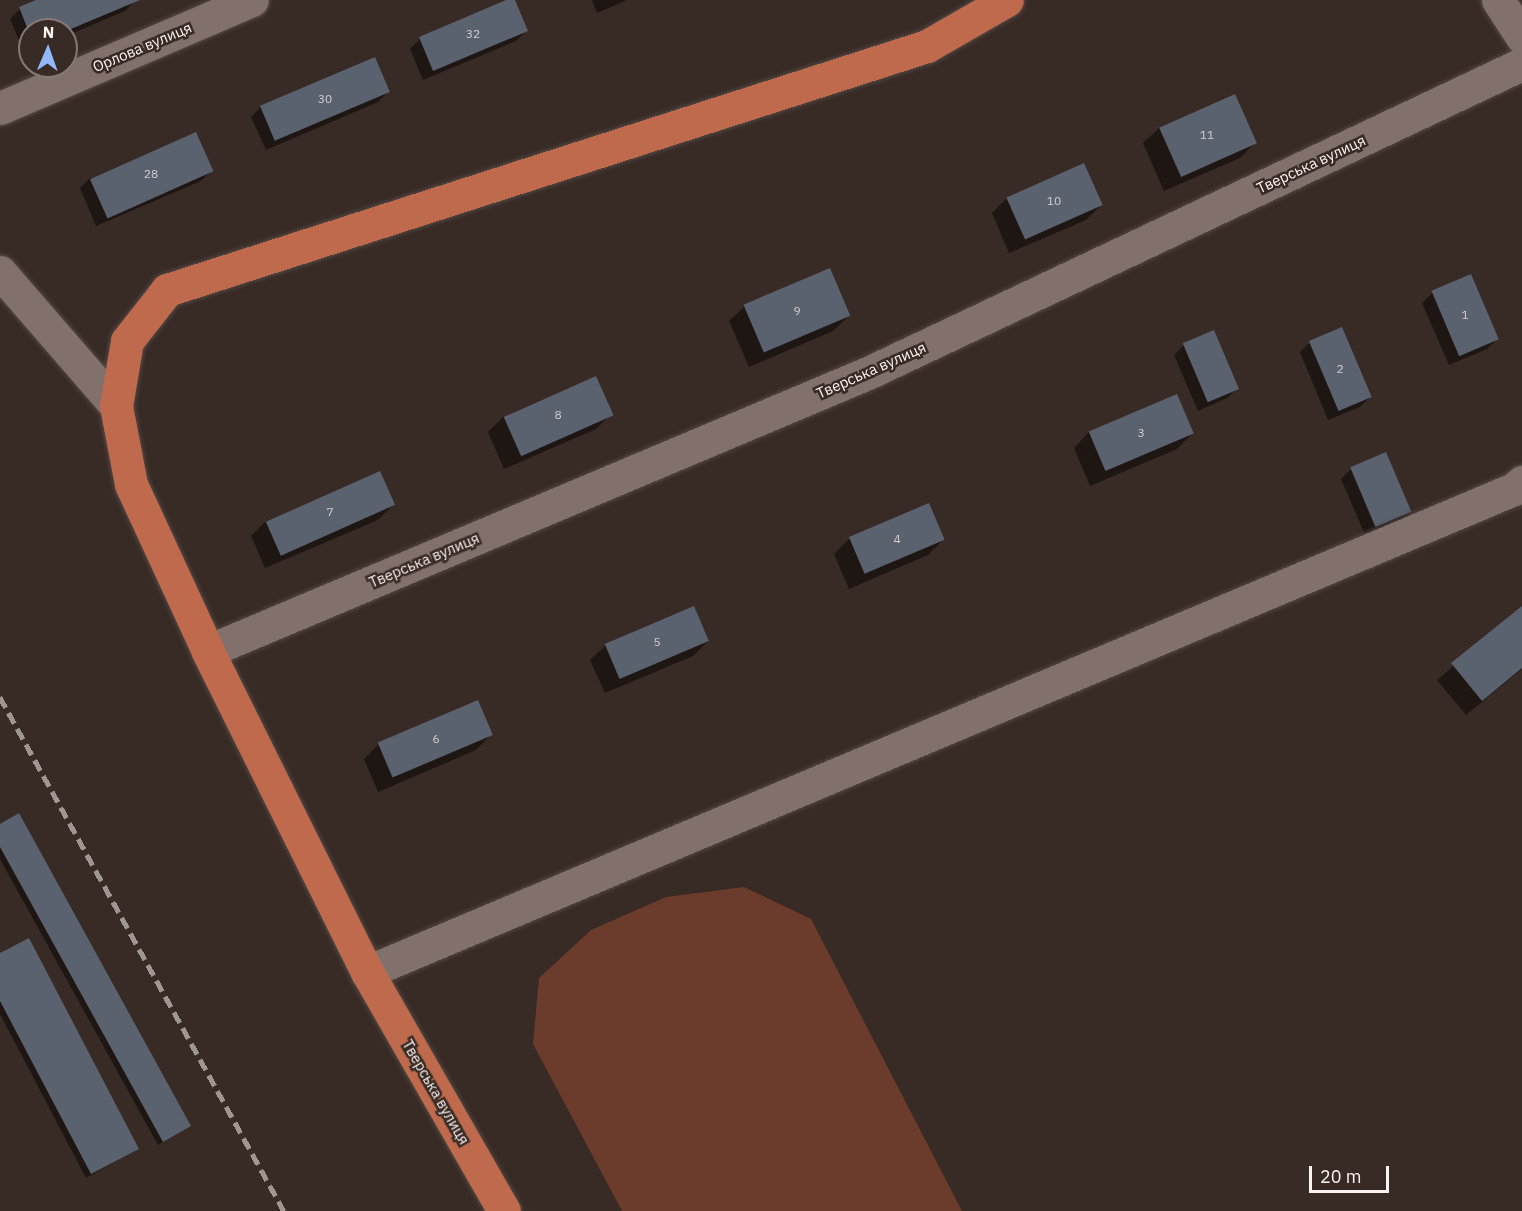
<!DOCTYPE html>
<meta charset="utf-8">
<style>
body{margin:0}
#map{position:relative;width:1522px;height:1211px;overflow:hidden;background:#382a25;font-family:"IBM Plex Sans",sans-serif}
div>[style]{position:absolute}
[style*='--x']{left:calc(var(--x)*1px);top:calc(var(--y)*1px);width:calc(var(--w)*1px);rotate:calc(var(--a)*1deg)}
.green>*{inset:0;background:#6b3b2b}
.shadow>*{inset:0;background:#0007}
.building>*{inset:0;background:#5a616f;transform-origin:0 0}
.roads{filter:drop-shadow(0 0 2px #544844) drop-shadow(0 0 2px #544844)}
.minor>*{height:33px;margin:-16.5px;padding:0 16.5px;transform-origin:16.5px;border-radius:16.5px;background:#81706b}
.major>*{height:33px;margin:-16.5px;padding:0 16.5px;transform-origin:16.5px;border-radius:16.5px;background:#bf6a4c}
.rail>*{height:4.5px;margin-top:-2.25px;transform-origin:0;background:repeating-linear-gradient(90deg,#a19591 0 12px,transparent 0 18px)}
span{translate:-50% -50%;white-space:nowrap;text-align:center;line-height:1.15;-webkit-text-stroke:5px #382a25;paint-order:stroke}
.number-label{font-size:12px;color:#d4cecf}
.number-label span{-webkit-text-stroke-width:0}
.street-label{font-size:15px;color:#fcf2ef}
.north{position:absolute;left:18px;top:18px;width:60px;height:60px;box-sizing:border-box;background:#382a25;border:2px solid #867a76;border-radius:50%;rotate:2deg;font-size:16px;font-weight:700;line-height:24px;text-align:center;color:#fcf2ef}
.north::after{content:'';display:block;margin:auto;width:21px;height:27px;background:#92b7fd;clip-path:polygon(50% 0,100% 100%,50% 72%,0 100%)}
.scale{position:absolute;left:1309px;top:1166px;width:80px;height:27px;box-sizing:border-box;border:3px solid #fcf2ef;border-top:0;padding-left:8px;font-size:18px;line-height:21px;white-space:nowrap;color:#fcf2ef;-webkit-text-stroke:4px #382a25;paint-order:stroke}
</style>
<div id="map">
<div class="green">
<div style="clip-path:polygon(744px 887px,811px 919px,962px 1211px,622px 1211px,533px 1044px,539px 978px,591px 930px,666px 897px)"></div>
</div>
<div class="shadow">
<div style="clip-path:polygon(40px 0,135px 0,135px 1px,125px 11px,66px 36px,66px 30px,30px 30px,30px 51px,25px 54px,10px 19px,20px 9px)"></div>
<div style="clip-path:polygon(510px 0,526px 31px,516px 41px,423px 80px,410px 49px,420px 39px)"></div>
<div style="clip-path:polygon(592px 0,627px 0,597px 13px)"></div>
<div style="clip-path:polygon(388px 92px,378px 102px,266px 150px,251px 117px,261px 107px)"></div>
<div style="clip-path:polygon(1159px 128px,1255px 143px,1240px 158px,1164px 191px,1143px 143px)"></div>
<div style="clip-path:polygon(211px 171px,201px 181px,96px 226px,80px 188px,90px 178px)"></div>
<div style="clip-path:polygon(1007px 198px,1101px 205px,1086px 220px,1009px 253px,992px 213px)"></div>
<div style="clip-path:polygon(1432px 293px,1497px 339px,1487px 349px,1449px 365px,1422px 303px)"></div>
<div style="clip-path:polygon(745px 306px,849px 316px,833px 331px,749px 367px,729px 321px)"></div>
<div style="clip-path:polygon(1310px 342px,1370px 397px,1360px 407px,1328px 420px,1300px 352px)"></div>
<div style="clip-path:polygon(1184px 345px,1237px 388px,1227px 398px,1198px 411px,1174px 355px)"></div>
<div style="clip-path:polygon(611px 414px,596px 429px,504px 469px,488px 432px,503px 417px)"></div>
<div style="clip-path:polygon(1089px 432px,1192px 434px,1177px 449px,1090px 486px,1074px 448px)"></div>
<div style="clip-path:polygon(1385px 454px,1410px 512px,1400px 522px,1366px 537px,1341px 479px,1351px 469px)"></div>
<div style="clip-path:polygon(393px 505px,378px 520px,265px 568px,251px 536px,266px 521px)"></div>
<div style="clip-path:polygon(849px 539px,943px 540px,928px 555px,849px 589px,834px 554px)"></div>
<div style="clip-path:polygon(1522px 608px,1522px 669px,1466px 715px,1437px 680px)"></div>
<div style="clip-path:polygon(708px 641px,693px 656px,605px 693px,590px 660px,606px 645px)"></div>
<div style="clip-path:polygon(491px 735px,476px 750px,378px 792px,364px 759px,379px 744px)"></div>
<div style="clip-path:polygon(0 826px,189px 1126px,158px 1145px,0 859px)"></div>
<div style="clip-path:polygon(0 954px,138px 1149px,86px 1178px,0 1014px)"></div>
</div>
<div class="building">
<div style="clip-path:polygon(36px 0,140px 0,66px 31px,28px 30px,19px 7px)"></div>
<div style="clip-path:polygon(506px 0,515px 0,528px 31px,433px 71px,419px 37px)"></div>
<div style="left:375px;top:57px;width:38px;height:125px;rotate:67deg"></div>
<div style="left:1235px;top:94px;width:54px;height:83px;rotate:66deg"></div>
<div style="left:196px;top:132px;width:43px;height:116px;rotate:66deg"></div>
<div style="left:1084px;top:163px;width:46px;height:85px;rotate:66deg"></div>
<div style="left:830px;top:268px;width:52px;height:94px;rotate:67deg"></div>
<div style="left:1471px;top:274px;width:71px;height:43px;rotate:67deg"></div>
<div style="left:1342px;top:327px;width:76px;height:36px;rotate:67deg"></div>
<div style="left:1214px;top:330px;width:64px;height:34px;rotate:67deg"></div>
<div style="left:596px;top:376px;width:43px;height:101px;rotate:66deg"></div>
<div style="left:1177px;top:394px;width:43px;height:96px;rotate:67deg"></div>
<div style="left:1386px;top:452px;width:65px;height:39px;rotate:67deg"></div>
<div style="left:380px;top:471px;width:37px;height:125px;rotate:66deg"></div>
<div style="left:929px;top:503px;width:40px;height:87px;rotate:67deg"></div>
<div style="left:694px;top:606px;width:38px;height:97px;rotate:67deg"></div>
<div style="clip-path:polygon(1522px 606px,1522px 668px,1482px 701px,1451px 663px)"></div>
<div style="left:478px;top:700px;width:38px;height:109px;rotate:67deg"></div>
<div style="clip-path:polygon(19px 813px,191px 1126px,163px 1142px,0 847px,0 824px)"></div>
<div style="clip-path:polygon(29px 938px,139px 1149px,91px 1174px,0 1001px,0 953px)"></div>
</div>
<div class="roads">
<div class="minor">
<div style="--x:1498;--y:0;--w:44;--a:57"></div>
<div style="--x:0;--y:108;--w:274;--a:-23.2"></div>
<div style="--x:0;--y:272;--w:177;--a:49.1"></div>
<div style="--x:208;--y:651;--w:718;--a:-22.85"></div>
<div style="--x:870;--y:372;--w:721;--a:-25.29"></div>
<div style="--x:367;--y:972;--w:1245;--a:-22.84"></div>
<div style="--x:1514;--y:489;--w:11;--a:-41"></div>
</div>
<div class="major">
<div style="--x:504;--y:1211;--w:275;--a:-119.8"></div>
<div style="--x:367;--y:972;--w:358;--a:-116.4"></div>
<div style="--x:208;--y:651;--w:184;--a:-114.8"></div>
<div style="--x:131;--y:484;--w:79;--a:-100.9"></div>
<div style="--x:116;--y:406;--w:66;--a:-80.4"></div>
<div style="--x:127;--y:341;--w:65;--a:-51.9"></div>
<div style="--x:167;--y:290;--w:798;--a:-17.8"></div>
<div style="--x:927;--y:46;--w:92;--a:-29.9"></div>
</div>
</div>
<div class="rail">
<div style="--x:0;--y:697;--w:587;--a:61.08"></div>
</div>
<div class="number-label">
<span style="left:473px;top:34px">32</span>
<span style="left:325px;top:99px">30</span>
<span style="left:1207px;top:135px">11</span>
<span style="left:151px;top:174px">28</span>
<span style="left:1054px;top:201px">10</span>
<span style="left:797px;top:311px">9</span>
<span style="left:1465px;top:315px">1</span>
<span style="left:1340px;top:369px">2</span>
<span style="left:558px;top:415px">8</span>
<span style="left:1141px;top:433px">3</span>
<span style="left:330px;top:512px">7</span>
<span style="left:897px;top:539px">4</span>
<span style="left:657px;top:642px">5</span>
<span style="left:436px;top:739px">6</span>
</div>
<div class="street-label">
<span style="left:142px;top:47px;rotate:-23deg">Орлова вулиця</span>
<span style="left:1311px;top:164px;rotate:-25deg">Тверська вулиця</span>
<span style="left:871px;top:370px;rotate:-24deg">Тверська вулиця</span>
<span style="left:424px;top:560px;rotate:-23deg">Тверська вулиця</span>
<span style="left:436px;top:1092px;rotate:60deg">Тверська вулиця</span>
</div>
<div class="north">N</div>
<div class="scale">20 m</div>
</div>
